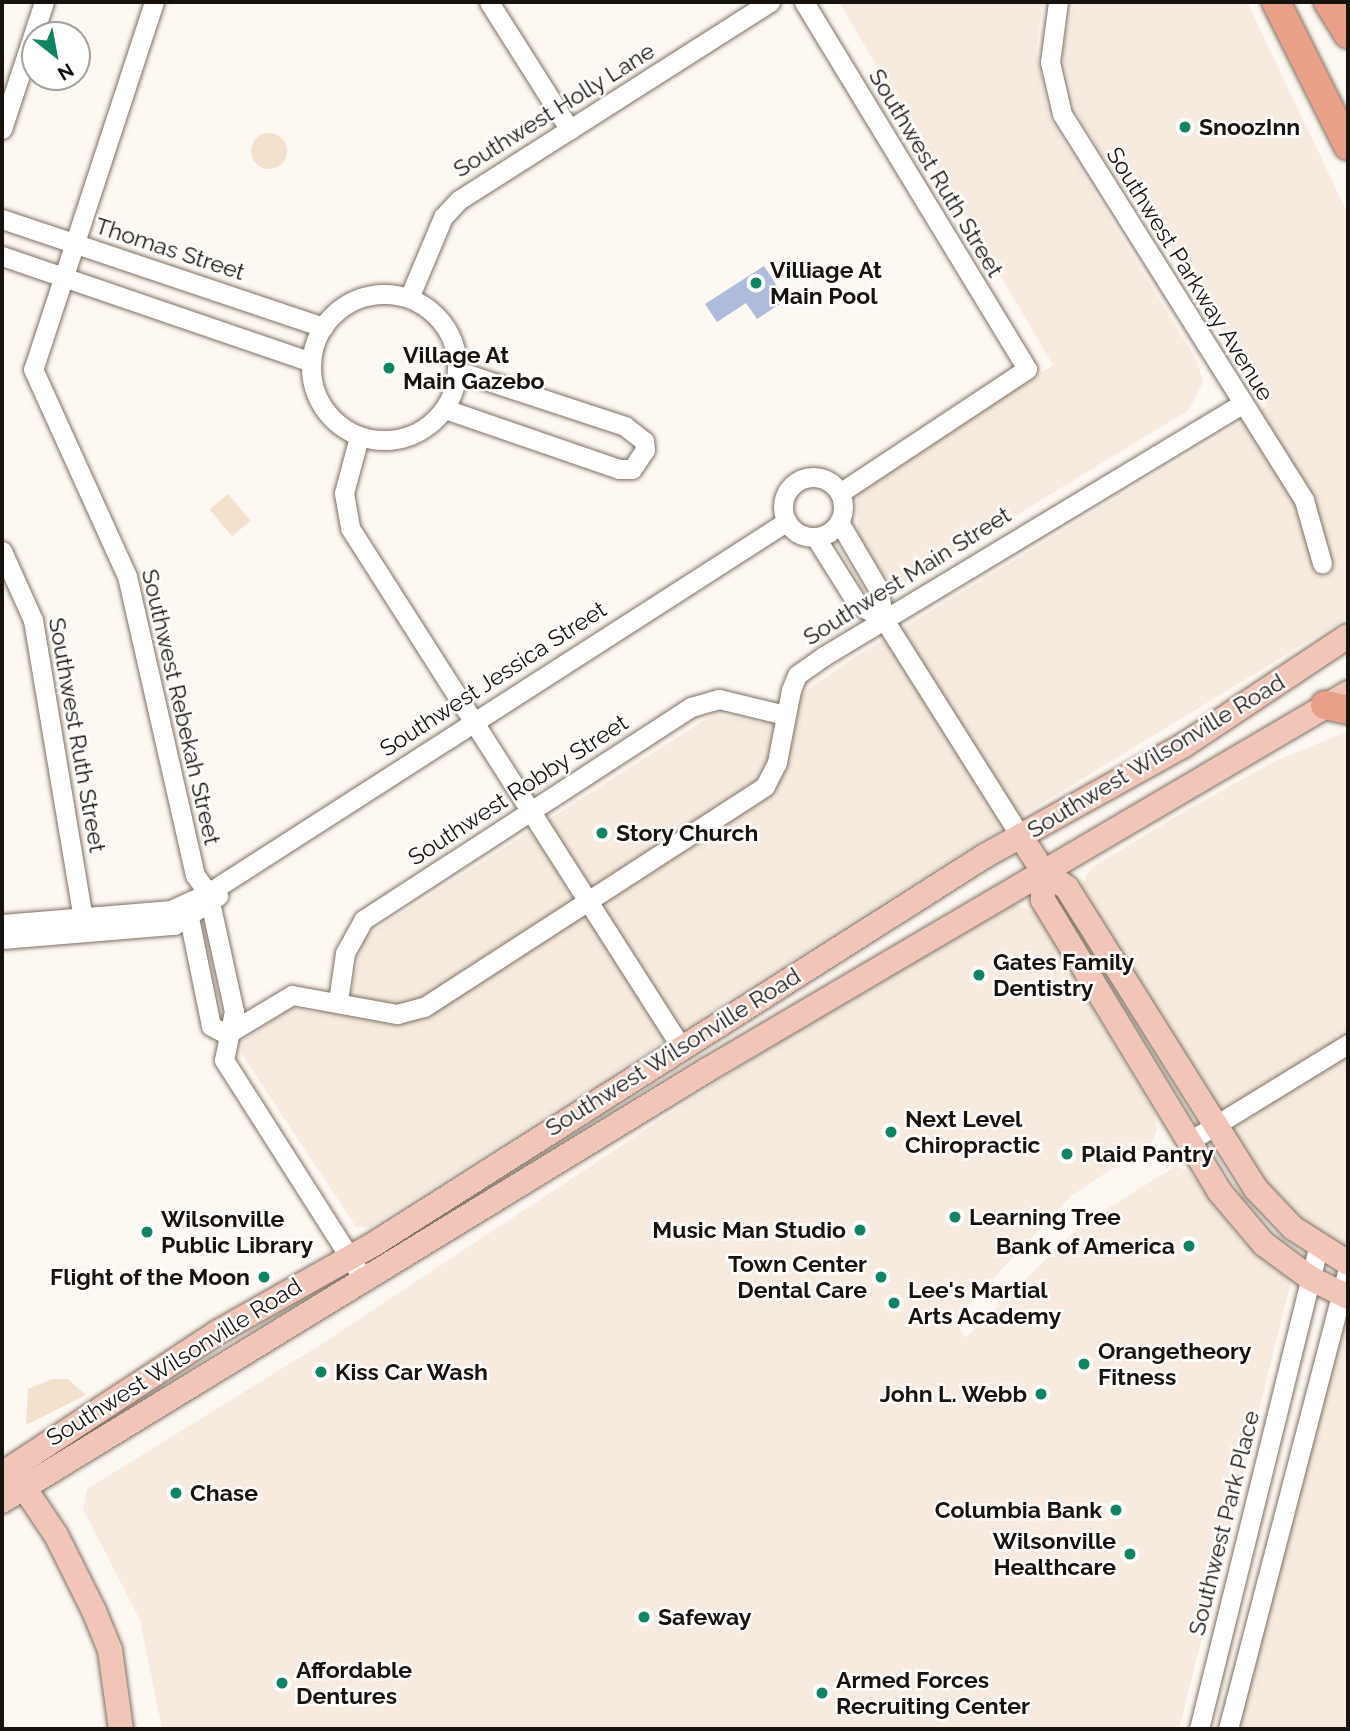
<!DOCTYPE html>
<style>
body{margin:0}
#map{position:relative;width:1350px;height:1731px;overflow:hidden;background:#fef8f2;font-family:Raleway,sans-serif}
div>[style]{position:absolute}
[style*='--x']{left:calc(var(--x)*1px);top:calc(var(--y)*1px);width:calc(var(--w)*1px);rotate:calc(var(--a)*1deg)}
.built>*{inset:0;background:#f7ebdf}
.green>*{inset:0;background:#f3e1ce;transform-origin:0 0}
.round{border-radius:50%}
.water>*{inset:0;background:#adbcdb}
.roads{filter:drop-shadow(0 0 2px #7d7062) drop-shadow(0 0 2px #7d7062)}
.minor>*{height:19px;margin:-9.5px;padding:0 9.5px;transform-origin:9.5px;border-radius:9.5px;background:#fff}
.minor>.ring{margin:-9.5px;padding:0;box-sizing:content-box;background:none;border:19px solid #fff;border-radius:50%}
.major>*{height:24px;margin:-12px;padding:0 12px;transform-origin:12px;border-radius:12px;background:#f1c6b8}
.highway>*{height:28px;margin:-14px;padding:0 14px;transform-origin:14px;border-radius:14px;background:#e8a089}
.dots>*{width:19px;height:19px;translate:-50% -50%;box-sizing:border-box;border:4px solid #fff;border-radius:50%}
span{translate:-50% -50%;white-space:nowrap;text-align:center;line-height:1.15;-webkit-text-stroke:5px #fff;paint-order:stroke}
.street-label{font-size:23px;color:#17120d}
.poi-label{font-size:23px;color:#17120d;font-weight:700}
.left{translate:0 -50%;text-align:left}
.right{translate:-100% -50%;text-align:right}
.frame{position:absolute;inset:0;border:4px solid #17120d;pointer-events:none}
.north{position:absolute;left:21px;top:21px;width:70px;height:70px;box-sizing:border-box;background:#fff;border:2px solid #a2a09e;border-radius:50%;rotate:149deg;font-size:19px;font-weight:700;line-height:28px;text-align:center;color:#17120d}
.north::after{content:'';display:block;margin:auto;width:24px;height:32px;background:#0f8362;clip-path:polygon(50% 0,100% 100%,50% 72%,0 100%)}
</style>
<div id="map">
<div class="built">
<div style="clip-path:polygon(839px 2px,1043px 2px,1036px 50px,1049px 118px,1197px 361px,1203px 382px,1189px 410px,903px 584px,885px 578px,858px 536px,857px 488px,1053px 365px)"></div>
<div style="clip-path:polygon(1074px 2px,1247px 2px,1348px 214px,1348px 617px,977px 843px,370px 1227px,356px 1227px,242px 1055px,242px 1042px,291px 1008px,317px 1013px,352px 990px,363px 938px,714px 714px,760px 723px,855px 657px,1268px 406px,1134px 187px,1103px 156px,1076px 111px,1062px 53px)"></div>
<div style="clip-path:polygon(1348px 731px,1348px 1253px,1322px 1240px,1255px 1176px,1080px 886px,1091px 868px,1187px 810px,1275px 761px)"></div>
<div style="clip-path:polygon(1011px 903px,1036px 912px,1155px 1114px,1157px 1130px,1152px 1142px,1071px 1196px,954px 1320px,965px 1338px,1081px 1225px,1176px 1166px,1189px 1172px,1241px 1240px,1291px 1281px,1179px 1729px,162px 1729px,140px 1620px,83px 1509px,87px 1489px,328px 1340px,782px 1039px)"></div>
<div style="clip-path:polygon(1348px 1297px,1348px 1729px,1235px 1729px)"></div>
</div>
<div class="green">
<div class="round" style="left:251px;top:133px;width:36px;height:36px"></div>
<div style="left:228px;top:494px;width:35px;height:24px;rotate:50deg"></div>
<div style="clip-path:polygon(52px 1379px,68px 1379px,86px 1395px,26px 1425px,28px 1389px)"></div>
</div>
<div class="water">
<div style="clip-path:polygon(764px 266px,786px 300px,757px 319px,746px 303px,717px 322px,705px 304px)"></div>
</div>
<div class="roads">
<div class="minor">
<div style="--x:154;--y:2;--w:386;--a:108.2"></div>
<div style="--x:33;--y:369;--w:227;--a:65.6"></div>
<div style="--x:127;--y:576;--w:307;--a:77.2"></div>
<div style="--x:195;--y:875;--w:22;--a:54"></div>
<div style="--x:208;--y:893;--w:121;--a:77.6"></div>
<div style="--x:234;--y:1011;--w:50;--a:101.5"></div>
<div style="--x:224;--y:1060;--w:261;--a:57.5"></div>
<div style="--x:489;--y:2;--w:151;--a:57.7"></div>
<div style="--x:804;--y:2;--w:429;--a:58.7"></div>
<div style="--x:1027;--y:369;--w:224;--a:146.5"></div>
<div style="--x:1058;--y:2;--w:61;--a:97.6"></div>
<div style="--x:1050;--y:62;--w:53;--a:77"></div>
<div style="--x:1062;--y:114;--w:456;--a:57.9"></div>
<div style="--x:1304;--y:500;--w:66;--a:74.1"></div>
<div style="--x:2;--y:129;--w:134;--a:-71.7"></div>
<div style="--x:2;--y:219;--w:339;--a:18.6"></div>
<div style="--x:2;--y:256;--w:327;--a:18.9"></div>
<div class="ring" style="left:311px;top:294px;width:127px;height:127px"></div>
<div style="--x:409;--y:298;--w:88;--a:-67.2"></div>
<div style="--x:443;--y:217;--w:23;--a:-47"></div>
<div style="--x:459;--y:200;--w:369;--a:-32.5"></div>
<div style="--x:445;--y:409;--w:184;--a:19"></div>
<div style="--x:619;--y:469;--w:13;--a:0"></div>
<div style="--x:632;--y:469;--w:23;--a:-56"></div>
<div style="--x:645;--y:450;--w:9;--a:-96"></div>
<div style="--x:644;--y:441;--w:24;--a:-142"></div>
<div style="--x:625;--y:426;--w:176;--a:-161.8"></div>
<div style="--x:359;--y:437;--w:58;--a:105"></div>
<div style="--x:344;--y:493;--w:36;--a:80"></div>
<div style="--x:350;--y:528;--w:616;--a:57.47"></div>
<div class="ring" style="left:783px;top:477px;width:41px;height:41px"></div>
<div style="--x:839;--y:522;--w:79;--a:59.5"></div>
<div style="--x:879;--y:590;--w:28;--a:82"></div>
<div style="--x:883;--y:618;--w:259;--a:57.8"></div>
<div style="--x:816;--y:538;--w:79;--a:57.9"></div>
<div style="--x:858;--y:605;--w:28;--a:27"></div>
<div style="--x:2;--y:551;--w:76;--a:65.8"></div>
<div style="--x:33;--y:620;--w:316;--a:80.5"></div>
<div style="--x:187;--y:908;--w:120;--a:78.5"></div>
<div style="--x:211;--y:1026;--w:18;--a:27"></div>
<div style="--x:2;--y:924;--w:170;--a:-4.7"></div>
<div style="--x:171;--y:910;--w:41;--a:-24.7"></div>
<div style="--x:208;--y:893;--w:687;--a:-32.7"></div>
<div style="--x:2;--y:939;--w:173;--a:-4.7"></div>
<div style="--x:174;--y:925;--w:53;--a:-33.4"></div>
<div style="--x:338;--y:1001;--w:49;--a:-81.7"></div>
<div style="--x:345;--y:953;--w:38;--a:-61"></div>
<div style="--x:363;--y:920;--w:391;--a:-33"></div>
<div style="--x:691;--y:707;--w:29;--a:-16"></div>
<div style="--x:719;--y:699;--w:68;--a:13.6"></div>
<div style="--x:227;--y:1034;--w:76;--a:-31"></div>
<div style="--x:292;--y:995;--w:107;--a:10.3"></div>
<div style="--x:397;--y:1014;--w:28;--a:-15"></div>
<div style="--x:424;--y:1007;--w:406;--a:-32.9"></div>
<div style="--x:765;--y:786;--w:27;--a:-63"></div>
<div style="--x:777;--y:762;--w:73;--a:-79"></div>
<div style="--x:791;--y:690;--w:16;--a:-68"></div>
<div style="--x:797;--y:675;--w:33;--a:-35"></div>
<div style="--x:824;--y:656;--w:489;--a:-31.1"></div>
<div style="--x:1188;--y:1142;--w:188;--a:-31.5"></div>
<div style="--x:1199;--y:1729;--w:496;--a:-76.1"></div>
<div style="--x:1228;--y:1729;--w:476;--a:-75.4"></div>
</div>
<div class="major">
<div style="--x:1021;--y:837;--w:40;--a:57.1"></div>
<div style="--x:1043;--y:871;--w:29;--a:35"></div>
<div style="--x:1067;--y:888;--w:355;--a:57.9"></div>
<div style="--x:1256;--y:1189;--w:54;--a:46.5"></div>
<div style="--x:1293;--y:1228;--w:65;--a:32.5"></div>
<div style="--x:1043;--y:871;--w:29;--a:90"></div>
<div style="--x:1043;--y:900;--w:340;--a:58.8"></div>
<div style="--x:1219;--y:1191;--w:70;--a:49.7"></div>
<div style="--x:1264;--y:1244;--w:57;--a:36.5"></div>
<div style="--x:1310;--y:1278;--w:42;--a:26.6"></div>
<div style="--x:2;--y:1474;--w:258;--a:-33.3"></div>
<div style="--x:218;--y:1332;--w:179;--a:-29.4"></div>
<div style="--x:374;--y:1244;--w:722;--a:-32.43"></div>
<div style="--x:983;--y:857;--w:230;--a:-29.1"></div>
<div style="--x:1184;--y:745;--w:197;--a:-33.6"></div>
<div style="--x:15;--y:1474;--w:73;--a:56.1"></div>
<div style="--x:56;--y:1535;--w:85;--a:63.4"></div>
<div style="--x:94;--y:1611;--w:42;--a:67.7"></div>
<div style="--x:110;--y:1650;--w:80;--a:82.1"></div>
<div style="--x:2;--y:1501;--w:826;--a:-31.44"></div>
<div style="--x:707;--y:1070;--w:744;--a:-30.46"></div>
</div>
<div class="highway">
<div style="--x:1276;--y:2;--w:161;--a:63.4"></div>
<div style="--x:1328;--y:2;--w:38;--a:58"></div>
<div style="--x:1325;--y:705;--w:24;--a:12"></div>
</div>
</div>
<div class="dots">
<div style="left:1185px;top:127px;background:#0f8362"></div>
<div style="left:756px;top:283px;background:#0f8362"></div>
<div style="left:389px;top:368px;background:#0f8362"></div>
<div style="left:602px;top:833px;background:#0f8362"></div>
<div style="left:979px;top:975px;background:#0f8362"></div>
<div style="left:891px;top:1132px;background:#0f8362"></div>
<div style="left:1067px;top:1154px;background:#0f8362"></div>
<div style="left:955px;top:1217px;background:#0f8362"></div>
<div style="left:860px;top:1230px;background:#0f8362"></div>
<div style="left:147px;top:1232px;background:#0f8362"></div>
<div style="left:1189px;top:1246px;background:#0f8362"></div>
<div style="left:264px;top:1277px;background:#0f8362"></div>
<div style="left:881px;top:1277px;background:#0f8362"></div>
<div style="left:894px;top:1303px;background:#0f8362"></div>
<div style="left:1084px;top:1364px;background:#0f8362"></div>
<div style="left:321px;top:1372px;background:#0f8362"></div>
<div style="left:1041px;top:1394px;background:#0f8362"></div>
<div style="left:176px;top:1493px;background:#0f8362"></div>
<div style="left:1116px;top:1510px;background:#0f8362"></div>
<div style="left:1130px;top:1554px;background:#0f8362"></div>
<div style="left:644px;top:1617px;background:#0f8362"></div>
<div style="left:282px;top:1683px;background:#0f8362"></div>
<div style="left:822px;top:1693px;background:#0f8362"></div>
</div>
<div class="street-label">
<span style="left:554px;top:110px;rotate:-32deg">Southwest Holly Lane</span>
<span style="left:936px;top:173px;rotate:59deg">Southwest Ruth Street</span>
<span style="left:170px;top:249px;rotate:18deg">Thomas Street</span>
<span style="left:1190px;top:274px;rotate:58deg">Southwest Parkway Avenue</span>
<span style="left:907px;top:576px;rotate:-32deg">Southwest Main Street</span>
<span style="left:493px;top:679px;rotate:-33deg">Southwest Jessica Street</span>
<span style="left:181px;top:707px;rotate:77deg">Southwest Rebekah Street</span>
<span style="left:77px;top:735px;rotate:80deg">Southwest Ruth Street</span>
<span style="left:1156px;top:756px;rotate:-31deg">Southwest Wilsonville Road</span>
<span style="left:518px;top:790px;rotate:-33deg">Southwest Robby Street</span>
<span style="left:673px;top:1052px;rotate:-32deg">Southwest Wilsonville Road</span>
<span style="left:174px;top:1362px;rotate:-32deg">Southwest Wilsonville Road</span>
<span style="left:1224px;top:1523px;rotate:-76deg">Southwest Park Place</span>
</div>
<div class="poi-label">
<span class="left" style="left:1199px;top:127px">SnoozInn</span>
<span class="left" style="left:770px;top:283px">Villiage At<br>Main Pool</span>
<span class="left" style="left:403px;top:368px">Village At<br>Main Gazebo</span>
<span class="left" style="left:616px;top:833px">Story Church</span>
<span class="left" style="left:993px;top:975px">Gates Family<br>Dentistry</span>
<span class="left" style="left:905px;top:1132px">Next Level<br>Chiropractic</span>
<span class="left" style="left:1081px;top:1154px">Plaid Pantry</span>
<span class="left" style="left:969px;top:1217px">Learning Tree</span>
<span class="left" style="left:161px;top:1232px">Wilsonville<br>Public Library</span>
<span class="right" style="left:846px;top:1230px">Music Man Studio</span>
<span class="right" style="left:1175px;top:1246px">Bank of America</span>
<span class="right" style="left:867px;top:1277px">Town Center<br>Dental Care</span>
<span class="right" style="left:250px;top:1277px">Flight of the Moon</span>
<span class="left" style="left:908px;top:1303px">Lee's Martial<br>Arts Academy</span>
<span class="left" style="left:1098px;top:1364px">Orangetheory<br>Fitness</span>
<span class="left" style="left:335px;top:1372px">Kiss Car Wash</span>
<span class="right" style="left:1027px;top:1394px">John L. Webb</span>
<span class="left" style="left:190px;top:1493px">Chase</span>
<span class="right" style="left:1102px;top:1510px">Columbia Bank</span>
<span class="right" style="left:1116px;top:1554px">Wilsonville<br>Healthcare</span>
<span class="left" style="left:658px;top:1617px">Safeway</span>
<span class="left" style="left:296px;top:1683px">Affordable<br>Dentures</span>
<span class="left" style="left:836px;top:1693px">Armed Forces<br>Recruiting Center</span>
</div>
<div class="frame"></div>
<div class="north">N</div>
</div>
